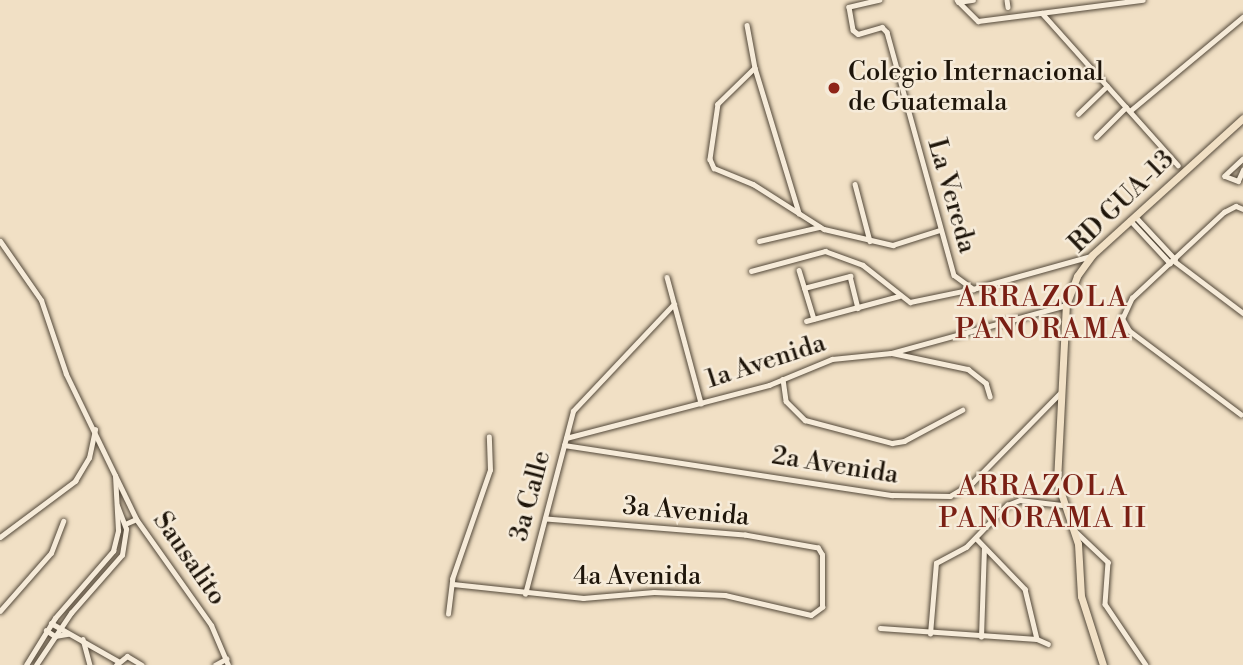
<!DOCTYPE html>
<style>
body{margin:0}
#map{position:relative;width:1243px;height:665px;overflow:hidden;background:#f1e0c5;font-family:"Libre Bodoni",serif}
div>[style]{position:absolute}
[style*='--x']{left:calc(var(--x)*1px);top:calc(var(--y)*1px);width:calc(var(--w)*1px);rotate:calc(var(--a)*1deg)}
.roads{filter:drop-shadow(0 0 2px #534839) drop-shadow(0 0 2px #534839)}
.minor>*{height:4.5px;margin:-2.25px;padding:0 2.25px;transform-origin:2.25px;border-radius:2.25px;background:#f6ebd9}
.tertiary>*{height:5px;margin:-2.5px;padding:0 2.5px;transform-origin:2.5px;border-radius:2.5px;background:#f6ebd9}
.primary>*{height:7px;margin:-3.5px;padding:0 3.5px;transform-origin:3.5px;border-radius:3.5px;background:#f1e0c5}
.dots>*{width:19px;height:19px;translate:-50% -50%;box-sizing:border-box;border:4px solid #f6ebd9;border-radius:50%}
span{translate:-50% -50%;white-space:nowrap;text-align:center;line-height:1.15;-webkit-text-stroke:5px #f6ebd9;paint-order:stroke}
.poi-label{font-size:26px;color:#1e150a}
.left{translate:0 -50%;text-align:left}
.street-label{font-size:26px;color:#1e150a}
.neighbourhood-label{font-size:28px;color:#7a1f14;letter-spacing:2px}
</style>
<div id="map">
<div class="roads">
<div class="minor">
<div style="--x:880;--y:0;--w:32;--a:167"></div>
<div style="--x:849;--y:7;--w:23;--a:80"></div>
<div style="--x:853;--y:30;--w:6;--a:39"></div>
<div style="--x:858;--y:34;--w:25;--a:-16"></div>
<div style="--x:882;--y:27;--w:7;--a:45"></div>
<div style="--x:887;--y:32;--w:252;--a:74.6"></div>
<div style="--x:954;--y:275;--w:24;--a:36"></div>
<div style="--x:973;--y:289;--w:123;--a:-15.6"></div>
<div style="--x:957;--y:0;--w:30;--a:45"></div>
<div style="--x:978;--y:21;--w:166;--a:-7.3"></div>
<div style="--x:1007;--y:0;--w:7;--a:82"></div>
<div style="--x:958;--y:2;--w:15;--a:-8"></div>
<div style="--x:1042;--y:13;--w:204;--a:48.2"></div>
<div style="--x:747;--y:25;--w:44;--a:79.5"></div>
<div style="--x:755;--y:68;--w:152;--a:73.1"></div>
<div style="--x:755;--y:68;--w:52;--a:135.8"></div>
<div style="--x:718;--y:104;--w:56;--a:98.3"></div>
<div style="--x:710;--y:159;--w:10;--a:66"></div>
<div style="--x:714;--y:168;--w:42;--a:22.3"></div>
<div style="--x:753;--y:184;--w:84;--a:32.4"></div>
<div style="--x:824;--y:229;--w:71;--a:13.1"></div>
<div style="--x:893;--y:245;--w:49;--a:-17.7"></div>
<div style="--x:1130;--y:111;--w:147;--a:-39.8"></div>
<div style="--x:1078;--y:114;--w:40;--a:-44"></div>
<div style="--x:1096;--y:137;--w:42;--a:-45"></div>
<div style="--x:1243;--y:159;--w:25;--a:137"></div>
<div style="--x:1225;--y:176;--w:14;--a:21"></div>
<div style="--x:1238;--y:181;--w:12;--a:-66"></div>
<div style="--x:855;--y:184;--w:59;--a:75.3"></div>
<div style="--x:1135;--y:216;--w:59;--a:47.1"></div>
<div style="--x:1130;--y:220;--w:59;--a:47.1"></div>
<div style="--x:759;--y:241;--w:62;--a:-13.1"></div>
<div style="--x:1173;--y:260;--w:88;--a:37.1"></div>
<div style="--x:799;--y:270;--w:51;--a:73"></div>
<div style="--x:751;--y:271;--w:77;--a:-15.1"></div>
<div style="--x:825;--y:251;--w:40;--a:20.2"></div>
<div style="--x:863;--y:265;--w:60;--a:38.2"></div>
<div style="--x:910;--y:302;--w:64;--a:-11.7"></div>
<div style="--x:667;--y:277;--w:131;--a:74.9"></div>
<div style="--x:804;--y:288;--w:48;--a:-14.6"></div>
<div style="--x:850;--y:276;--w:33;--a:76"></div>
<div style="--x:806;--y:321;--w:96;--a:-15"></div>
<div style="--x:892;--y:353;--w:78;--a:11.9"></div>
<div style="--x:968;--y:369;--w:23;--a:38"></div>
<div style="--x:986;--y:383;--w:14;--a:73"></div>
<div style="--x:783;--y:379;--w:22;--a:82"></div>
<div style="--x:786;--y:401;--w:27;--a:45"></div>
<div style="--x:805;--y:420;--w:90;--a:14.8"></div>
<div style="--x:892;--y:443;--w:12;--a:-9"></div>
<div style="--x:904;--y:441;--w:66;--a:-28.1"></div>
<div style="--x:1241;--y:415;--w:140;--a:-143.1"></div>
<div style="--x:1129;--y:331;--w:14;--a:-120"></div>
<div style="--x:1122;--y:319;--w:23;--a:-65"></div>
<div style="--x:1132;--y:298;--w:126;--a:-43.1"></div>
<div style="--x:1224;--y:212;--w:13;--a:-27"></div>
<div style="--x:1236;--y:206;--w:8;--a:23"></div>
<div style="--x:566;--y:438;--w:210;--a:-14.6"></div>
<div style="--x:769;--y:385;--w:68;--a:-22.4"></div>
<div style="--x:832;--y:359;--w:59;--a:-5.8"></div>
<div style="--x:891;--y:353;--w:181;--a:-15.3"></div>
<div style="--x:564;--y:445;--w:332;--a:8.7"></div>
<div style="--x:892;--y:495;--w:58;--a:1"></div>
<div style="--x:950;--y:496;--w:26;--a:-31"></div>
<div style="--x:972;--y:483;--w:126;--a:-45.6"></div>
<div style="--x:1074;--y:530;--w:47;--a:43.3"></div>
<div style="--x:1108;--y:562;--w:42;--a:94.1"></div>
<div style="--x:1105;--y:604;--w:73;--a:56.1"></div>
<div style="--x:0;--y:537;--w:94;--a:-36.7"></div>
<div style="--x:75;--y:481;--w:27;--a:-59"></div>
<div style="--x:89;--y:458;--w:29;--a:-78"></div>
<div style="--x:976;--y:538;--w:71;--a:46.1"></div>
<div style="--x:1025;--y:589;--w:51;--a:76.5"></div>
<div style="--x:453;--y:584;--w:131;--a:6.1"></div>
<div style="--x:583;--y:598;--w:71;--a:-4.8"></div>
<div style="--x:654;--y:592;--w:71;--a:2.4"></div>
<div style="--x:725;--y:595;--w:88;--a:13.1"></div>
<div style="--x:811;--y:615;--w:14;--a:-36"></div>
<div style="--x:822;--y:607;--w:52;--a:-90"></div>
<div style="--x:822;--y:555;--w:8;--a:-120"></div>
<div style="--x:818;--y:548;--w:74;--a:-169.9"></div>
<div style="--x:745;--y:535;--w:200;--a:-175.4"></div>
<div style="--x:525;--y:594;--w:189;--a:-75.3"></div>
<div style="--x:573;--y:411;--w:147;--a:-46.7"></div>
<div style="--x:0;--y:611;--w:77;--a:-48.7"></div>
<div style="--x:51;--y:553;--w:34;--a:-69"></div>
<div style="--x:448;--y:614;--w:35;--a:-83"></div>
<div style="--x:452;--y:579;--w:115;--a:-70.8"></div>
<div style="--x:490;--y:470;--w:33;--a:-92"></div>
<div style="--x:51;--y:623;--w:77;--a:29.6"></div>
<div style="--x:880;--y:628;--w:157;--a:4"></div>
<div style="--x:1037;--y:639;--w:12;--a:24"></div>
<div style="--x:46;--y:630;--w:11;--a:34"></div>
<div style="--x:55;--y:636;--w:13;--a:-9"></div>
<div style="--x:930;--y:634;--w:71;--a:-85.2"></div>
<div style="--x:936;--y:563;--w:34;--a:-28"></div>
<div style="--x:966;--y:547;--w:59;--a:-45.7"></div>
<div style="--x:1007;--y:505;--w:14;--a:-21"></div>
<div style="--x:1020;--y:500;--w:42;--a:6.8"></div>
<div style="--x:981;--y:637;--w:89;--a:-88.1"></div>
<div style="--x:83;--y:639;--w:27;--a:75"></div>
<div style="--x:26;--y:665;--w:55;--a:-58.3"></div>
<div style="--x:55;--y:618;--w:89;--a:-49.1"></div>
<div style="--x:113;--y:551;--w:21;--a:-76"></div>
<div style="--x:118;--y:531;--w:55;--a:-93.1"></div>
<div style="--x:36;--y:665;--w:63;--a:-56.1"></div>
<div style="--x:71;--y:613;--w:77;--a:-48.7"></div>
<div style="--x:122;--y:555;--w:26;--a:-81"></div>
<div style="--x:126;--y:529;--w:25;--a:-111"></div>
<div style="--x:116;--y:665;--w:14;--a:-39"></div>
<div style="--x:127;--y:656;--w:17;--a:31"></div>
<div style="--x:215;--y:665;--w:13;--a:-29"></div>
</div>
<div class="tertiary">
<div style="--x:0;--y:241;--w:72;--a:55.2"></div>
<div style="--x:41;--y:300;--w:78;--a:71.3"></div>
<div style="--x:66;--y:374;--w:161;--a:64.2"></div>
<div style="--x:136;--y:519;--w:130;--a:54.7"></div>
<div style="--x:211;--y:625;--w:43;--a:67"></div>
<div style="--x:125;--y:524;--w:12;--a:-24"></div>
</div>
<div class="primary">
<div style="--x:1103;--y:665;--w:72;--a:-107.7"></div>
<div style="--x:1081;--y:596;--w:52;--a:-93.3"></div>
<div style="--x:1078;--y:544;--w:66;--a:-108.4"></div>
<div style="--x:1057;--y:481;--w:176;--a:-87.1"></div>
<div style="--x:1066;--y:305;--w:31;--a:-69"></div>
<div style="--x:1077;--y:276;--w:26;--a:-54"></div>
<div style="--x:1092;--y:255;--w:204;--a:-42.2"></div>
</div>
</div>
<div class="dots">
<div style="left:834px;top:88px;background:#8f2418"></div>
</div>
<div class="poi-label">
<span class="left" style="left:848px;top:88px">Colegio Internacional<br>de Guatemala</span>
</div>
<div class="street-label">
<span style="left:951px;top:196px;rotate:74deg">La Vereda</span>
<span style="left:1122px;top:202px;rotate:-44deg">RD GUA-13</span>
<span style="left:766px;top:362px;rotate:-18deg">1a Avenida</span>
<span style="left:835px;top:466px;rotate:9deg">2a Avenida</span>
<span style="left:531px;top:496px;rotate:-75deg">3a Calle</span>
<span style="left:686px;top:512px;rotate:5deg">3a Avenida</span>
<span style="left:189px;top:559px;rotate:55deg">Sausalito</span>
<span style="left:637px;top:577px">4a Avenida</span>
</div>
<div class="neighbourhood-label">
<span style="left:1043px;top:314px">ARRAZOLA<br>PANORAMA</span>
<span style="left:1043px;top:503px">ARRAZOLA<br>PANORAMA II</span>
</div>
</div>
